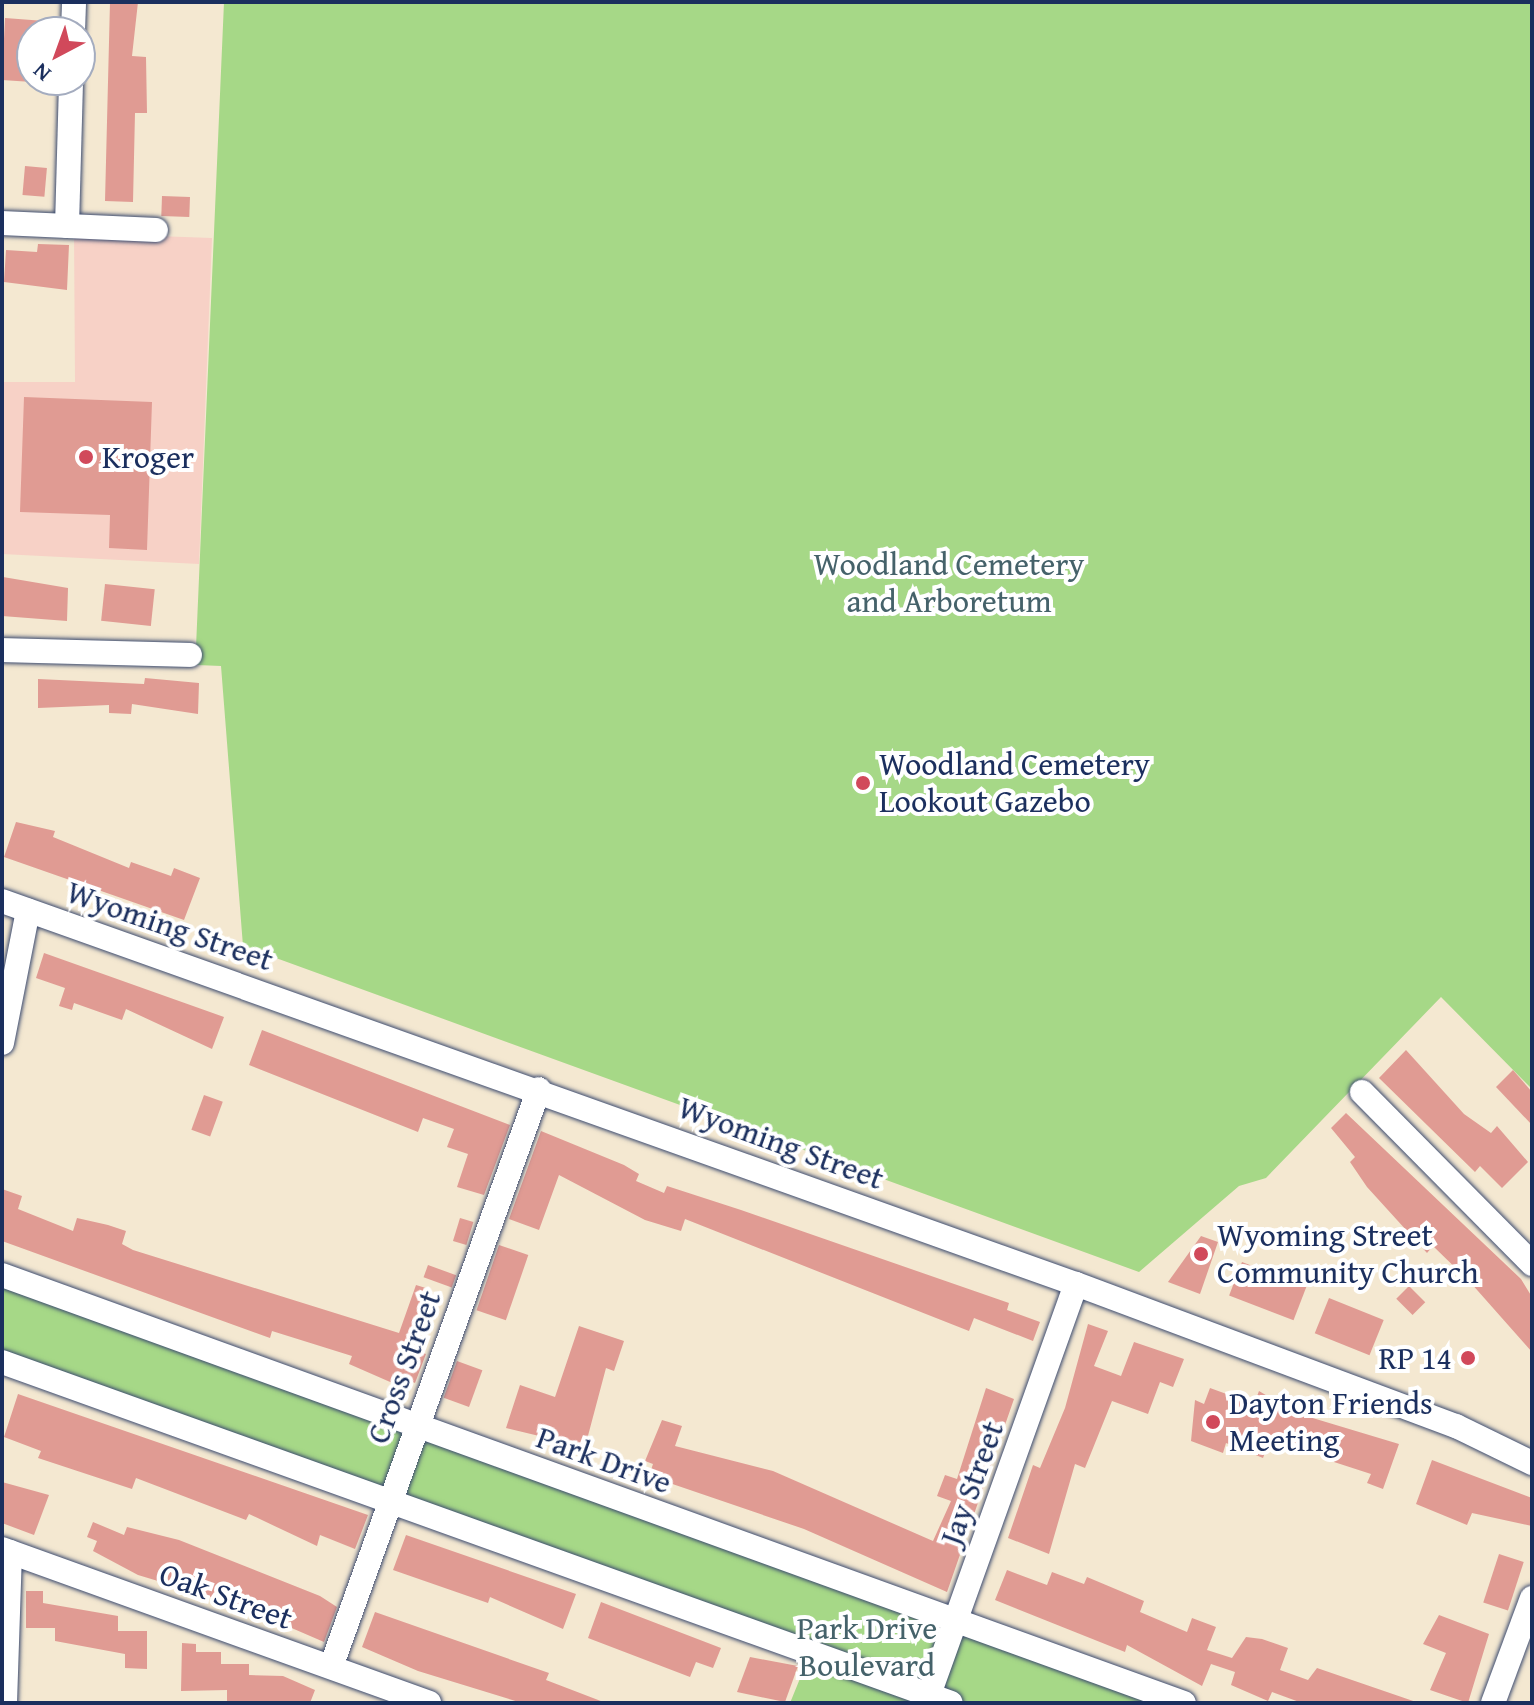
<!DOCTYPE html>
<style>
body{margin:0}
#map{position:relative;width:1534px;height:1705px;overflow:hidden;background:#f4e8d1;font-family:"Gentium Book Plus",serif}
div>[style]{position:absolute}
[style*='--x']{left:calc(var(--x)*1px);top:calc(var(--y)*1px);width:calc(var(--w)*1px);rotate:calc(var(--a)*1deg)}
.built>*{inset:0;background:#f7d1c6}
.green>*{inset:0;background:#a6d887}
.building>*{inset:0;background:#e09b93;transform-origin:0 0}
.roads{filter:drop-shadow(0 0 2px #3c4b6f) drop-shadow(0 0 2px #3c4b6f)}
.minor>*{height:24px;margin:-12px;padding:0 12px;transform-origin:12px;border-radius:12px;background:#fff}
.dots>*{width:22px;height:22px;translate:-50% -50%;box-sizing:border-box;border:4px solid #fff;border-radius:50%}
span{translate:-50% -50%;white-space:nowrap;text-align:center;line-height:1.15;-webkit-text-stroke:8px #fff;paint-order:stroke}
.poi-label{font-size:32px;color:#1b2f5e}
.left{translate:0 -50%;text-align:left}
.right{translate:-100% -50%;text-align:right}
.park-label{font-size:32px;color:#45626a}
.street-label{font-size:32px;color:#1b2f5e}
.frame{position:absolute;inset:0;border:4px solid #1b2f5e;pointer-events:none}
.north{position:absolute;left:16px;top:16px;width:80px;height:80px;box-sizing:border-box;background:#fff;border:2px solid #a4acbf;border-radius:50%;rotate:221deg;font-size:22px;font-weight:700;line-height:32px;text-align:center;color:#1b2f5e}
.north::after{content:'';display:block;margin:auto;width:28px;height:36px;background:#d1495b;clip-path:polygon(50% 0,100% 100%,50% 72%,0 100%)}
</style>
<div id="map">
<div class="built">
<div style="clip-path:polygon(74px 233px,212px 238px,199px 564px,2px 554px,2px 382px,75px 382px)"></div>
</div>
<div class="green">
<div style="clip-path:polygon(224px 2px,1532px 2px,1532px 1089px,1441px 997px,1266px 1178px,1239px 1186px,1139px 1272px,243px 946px,221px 666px,197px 665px,196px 647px)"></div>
<div style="clip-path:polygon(2px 1275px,1184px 1703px,790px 1703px,810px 1654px,2px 1362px)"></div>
</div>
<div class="building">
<div style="clip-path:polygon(110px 2px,138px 2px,132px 56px,146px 57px,147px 113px,135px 113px,133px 202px,105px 201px)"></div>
<div style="clip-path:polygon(5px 18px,58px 22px,58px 32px,32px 32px,32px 82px,2px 80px)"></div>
<div style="left:25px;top:166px;width:22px;height:29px;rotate:5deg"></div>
<div style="left:162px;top:196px;width:28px;height:20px;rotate:2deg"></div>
<div style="clip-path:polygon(38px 244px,69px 245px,67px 290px,4px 282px,6px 250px,37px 252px)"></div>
<div style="clip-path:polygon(24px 397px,152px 402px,147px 550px,109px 548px,110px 515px,20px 512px)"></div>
<div style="clip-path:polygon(3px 577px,68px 588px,67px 621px,2px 616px)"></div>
<div style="left:105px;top:584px;width:50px;height:37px;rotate:6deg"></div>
<div style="clip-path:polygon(145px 678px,199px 683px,198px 714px,132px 704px,131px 714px,109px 713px,109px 705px,38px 708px,38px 679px,144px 684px)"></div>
<div style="clip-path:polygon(16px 822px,55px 831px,53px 837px,129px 868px,131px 862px,171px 876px,174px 868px,200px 878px,184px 920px,4px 857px)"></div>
<div style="clip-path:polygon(44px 953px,224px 1017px,212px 1049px,126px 1009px,122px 1020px,74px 1003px,72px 1010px,59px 1006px,65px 988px,36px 978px)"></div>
<div style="clip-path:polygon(262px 1030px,510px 1125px,484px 1195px,457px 1187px,468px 1154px,447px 1147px,454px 1129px,423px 1118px,418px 1132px,249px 1065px)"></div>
<div style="clip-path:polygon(1406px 1050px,1464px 1114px,1491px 1133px,1497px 1126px,1528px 1162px,1502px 1188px,1480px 1166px,1475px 1172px,1379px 1078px)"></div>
<div style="clip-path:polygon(1513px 1070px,1532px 1092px,1532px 1125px,1496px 1087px)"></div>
<div style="left:204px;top:1095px;width:20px;height:37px;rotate:20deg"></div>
<div style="clip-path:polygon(1346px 1113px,1521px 1279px,1532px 1297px,1532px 1352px,1470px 1282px,1433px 1246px,1427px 1253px,1367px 1187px,1350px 1162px,1355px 1157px,1331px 1128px)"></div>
<div style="clip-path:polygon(541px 1131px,624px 1165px,639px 1174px,636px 1181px,664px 1193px,667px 1186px,741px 1210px,1009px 1303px,1007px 1310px,1040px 1322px,1033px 1341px,974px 1318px,969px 1331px,685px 1219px,681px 1231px,645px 1220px,559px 1175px,539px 1230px,509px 1219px)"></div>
<div style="clip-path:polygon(2px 1189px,22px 1196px,18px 1209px,73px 1231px,77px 1218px,108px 1225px,126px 1231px,122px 1244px,133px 1250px,399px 1333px,416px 1285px,429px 1289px,411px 1340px,411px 1348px,426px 1354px,415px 1383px,400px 1377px,397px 1385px,349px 1364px,352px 1356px,272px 1331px,270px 1338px,2px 1241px)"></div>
<div style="left:460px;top:1218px;width:14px;height:24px;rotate:17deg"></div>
<div style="clip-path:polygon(1201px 1236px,1218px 1242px,1200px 1294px,1168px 1282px)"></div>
<div style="left:499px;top:1245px;width:31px;height:69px;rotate:19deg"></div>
<div style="left:1242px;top:1262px;width:69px;height:36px;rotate:21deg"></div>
<div style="left:428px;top:1265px;width:30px;height:13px;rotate:20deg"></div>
<div style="left:1409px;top:1286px;width:23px;height:18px;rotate:45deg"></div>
<div style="left:1329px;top:1298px;width:59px;height:38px;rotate:22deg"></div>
<div style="clip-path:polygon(1088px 1324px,1108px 1331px,1094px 1366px,1121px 1376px,1134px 1342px,1184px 1359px,1173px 1387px,1160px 1382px,1148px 1414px,1112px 1401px,1085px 1468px,1075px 1464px,1049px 1554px,1008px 1538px,1033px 1465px,1040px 1468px,1065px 1408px)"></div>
<div style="clip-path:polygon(579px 1326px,624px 1341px,614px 1371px,606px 1368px,585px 1447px,506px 1428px,520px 1385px,555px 1397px)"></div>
<div style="left:457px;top:1361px;width:27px;height:39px;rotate:20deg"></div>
<div style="clip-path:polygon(986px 1388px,1014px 1399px,947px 1592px,804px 1529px,649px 1476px,653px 1464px,645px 1461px,662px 1420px,682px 1426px,675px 1446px,773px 1471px,933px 1541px,951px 1501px,937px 1496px,945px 1475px,957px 1479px)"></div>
<div style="clip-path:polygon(1210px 1388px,1254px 1404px,1259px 1391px,1296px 1413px,1399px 1444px,1383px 1489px,1367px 1483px,1371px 1474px,1334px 1462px,1337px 1452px,1305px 1440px,1300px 1454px,1269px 1442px,1263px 1458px,1226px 1443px,1223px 1453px,1191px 1441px,1195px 1400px,1204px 1404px)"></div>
<div style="clip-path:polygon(18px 1394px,368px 1515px,355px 1549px,320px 1535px,317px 1546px,249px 1514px,246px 1520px,136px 1478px,132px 1489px,38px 1458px,41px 1451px,4px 1437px)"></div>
<div style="clip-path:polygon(1432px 1460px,1532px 1498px,1532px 1526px,1472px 1513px,1467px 1525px,1416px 1504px)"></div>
<div style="clip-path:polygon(2px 1482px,49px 1495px,34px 1535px,2px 1523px)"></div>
<div style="clip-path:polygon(93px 1522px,124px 1535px,127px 1527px,179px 1540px,320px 1596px,337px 1607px,324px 1642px,241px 1606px,138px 1575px,93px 1551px,97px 1541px,87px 1537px)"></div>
<div style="clip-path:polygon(406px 1535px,576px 1594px,563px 1629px,490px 1597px,488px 1603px,393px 1570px)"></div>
<div style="left:1499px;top:1554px;width:26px;height:51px;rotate:18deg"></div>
<div style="clip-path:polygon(1007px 1570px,1047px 1585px,1052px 1572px,1084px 1584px,1087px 1577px,1144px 1601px,1140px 1612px,1187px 1632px,1192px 1618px,1216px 1627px,1207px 1650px,1232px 1658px,1246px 1637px,1262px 1639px,1288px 1648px,1280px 1670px,1308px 1680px,1317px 1668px,1419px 1703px,1302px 1703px,1272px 1692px,1268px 1701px,1231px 1685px,1235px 1672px,1211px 1664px,1202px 1686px,1127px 1645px,1125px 1652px,995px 1600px)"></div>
<div style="clip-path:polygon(26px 1591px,43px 1591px,43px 1603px,118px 1616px,118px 1631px,147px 1631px,147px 1669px,125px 1668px,125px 1654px,55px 1641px,55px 1628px,26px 1628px)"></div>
<div style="clip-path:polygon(601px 1602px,721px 1648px,713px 1668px,696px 1662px,690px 1677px,588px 1638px)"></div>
<div style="clip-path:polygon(375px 1612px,549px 1673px,546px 1680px,606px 1703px,522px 1703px,418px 1671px,362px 1647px)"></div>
<div style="clip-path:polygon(1439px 1615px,1489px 1634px,1468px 1703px,1430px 1690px,1446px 1653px,1423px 1644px)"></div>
<div style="clip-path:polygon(182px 1643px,196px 1644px,196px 1652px,221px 1652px,221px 1664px,249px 1664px,249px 1675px,283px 1676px,315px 1690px,310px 1703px,227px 1701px,227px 1690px,181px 1691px)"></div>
<div style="clip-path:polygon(750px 1657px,798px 1666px,785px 1702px,737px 1692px)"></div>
</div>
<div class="roads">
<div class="minor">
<div style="--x:73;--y:32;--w:30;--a:-88"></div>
<div style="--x:2;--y:223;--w:154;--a:2.6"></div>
<div style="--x:67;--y:226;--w:146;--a:-88.4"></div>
<div style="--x:2;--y:650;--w:188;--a:1.5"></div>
<div style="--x:2;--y:901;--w:1140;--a:19.63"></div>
<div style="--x:1076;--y:1284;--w:406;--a:20.5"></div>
<div style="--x:1456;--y:1426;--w:85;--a:26"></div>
<div style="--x:2;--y:1043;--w:135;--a:-78.9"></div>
<div style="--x:1362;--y:1092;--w:242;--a:45.3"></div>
<div style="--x:2;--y:1275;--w:1257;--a:19.91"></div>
<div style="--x:2;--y:1362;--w:1008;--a:19.76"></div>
<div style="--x:2;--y:1549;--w:454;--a:19.8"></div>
<div style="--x:331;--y:1667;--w:614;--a:-70.21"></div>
<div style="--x:5;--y:1703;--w:151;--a:-88.1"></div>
<div style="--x:926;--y:1703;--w:445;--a:-70.3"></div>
<div style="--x:1493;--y:1703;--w:112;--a:-69.6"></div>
</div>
</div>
<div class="dots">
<div style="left:86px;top:457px;background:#d1495b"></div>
<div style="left:863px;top:783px;background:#d1495b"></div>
<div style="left:1201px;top:1254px;background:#d1495b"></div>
<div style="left:1468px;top:1358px;background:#d1495b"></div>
<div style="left:1213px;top:1422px;background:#d1495b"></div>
</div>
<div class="poi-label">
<span class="left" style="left:102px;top:457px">Kroger</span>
<span class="left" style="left:879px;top:783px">Woodland Cemetery<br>Lookout Gazebo</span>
<span class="left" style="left:1217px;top:1254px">Wyoming Street<br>Community Church</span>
<span class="right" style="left:1452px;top:1358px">RP 14</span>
<span class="left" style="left:1229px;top:1422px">Dayton Friends<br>Meeting</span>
</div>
<div class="park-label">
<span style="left:949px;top:583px">Woodland Cemetery<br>and Arboretum</span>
<span style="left:867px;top:1647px">Park Drive<br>Boulevard</span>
</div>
<div class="street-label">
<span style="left:170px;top:926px;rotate:19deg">Wyoming Street</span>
<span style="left:781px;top:1143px;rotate:20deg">Wyoming Street</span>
<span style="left:404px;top:1367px;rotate:-70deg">Cross Street</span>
<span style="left:604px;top:1460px;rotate:20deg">Park Drive</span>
<span style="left:972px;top:1483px;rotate:-70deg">Jay Street</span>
<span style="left:226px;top:1596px;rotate:20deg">Oak Street</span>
</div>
<div class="frame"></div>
<div class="north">N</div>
</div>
